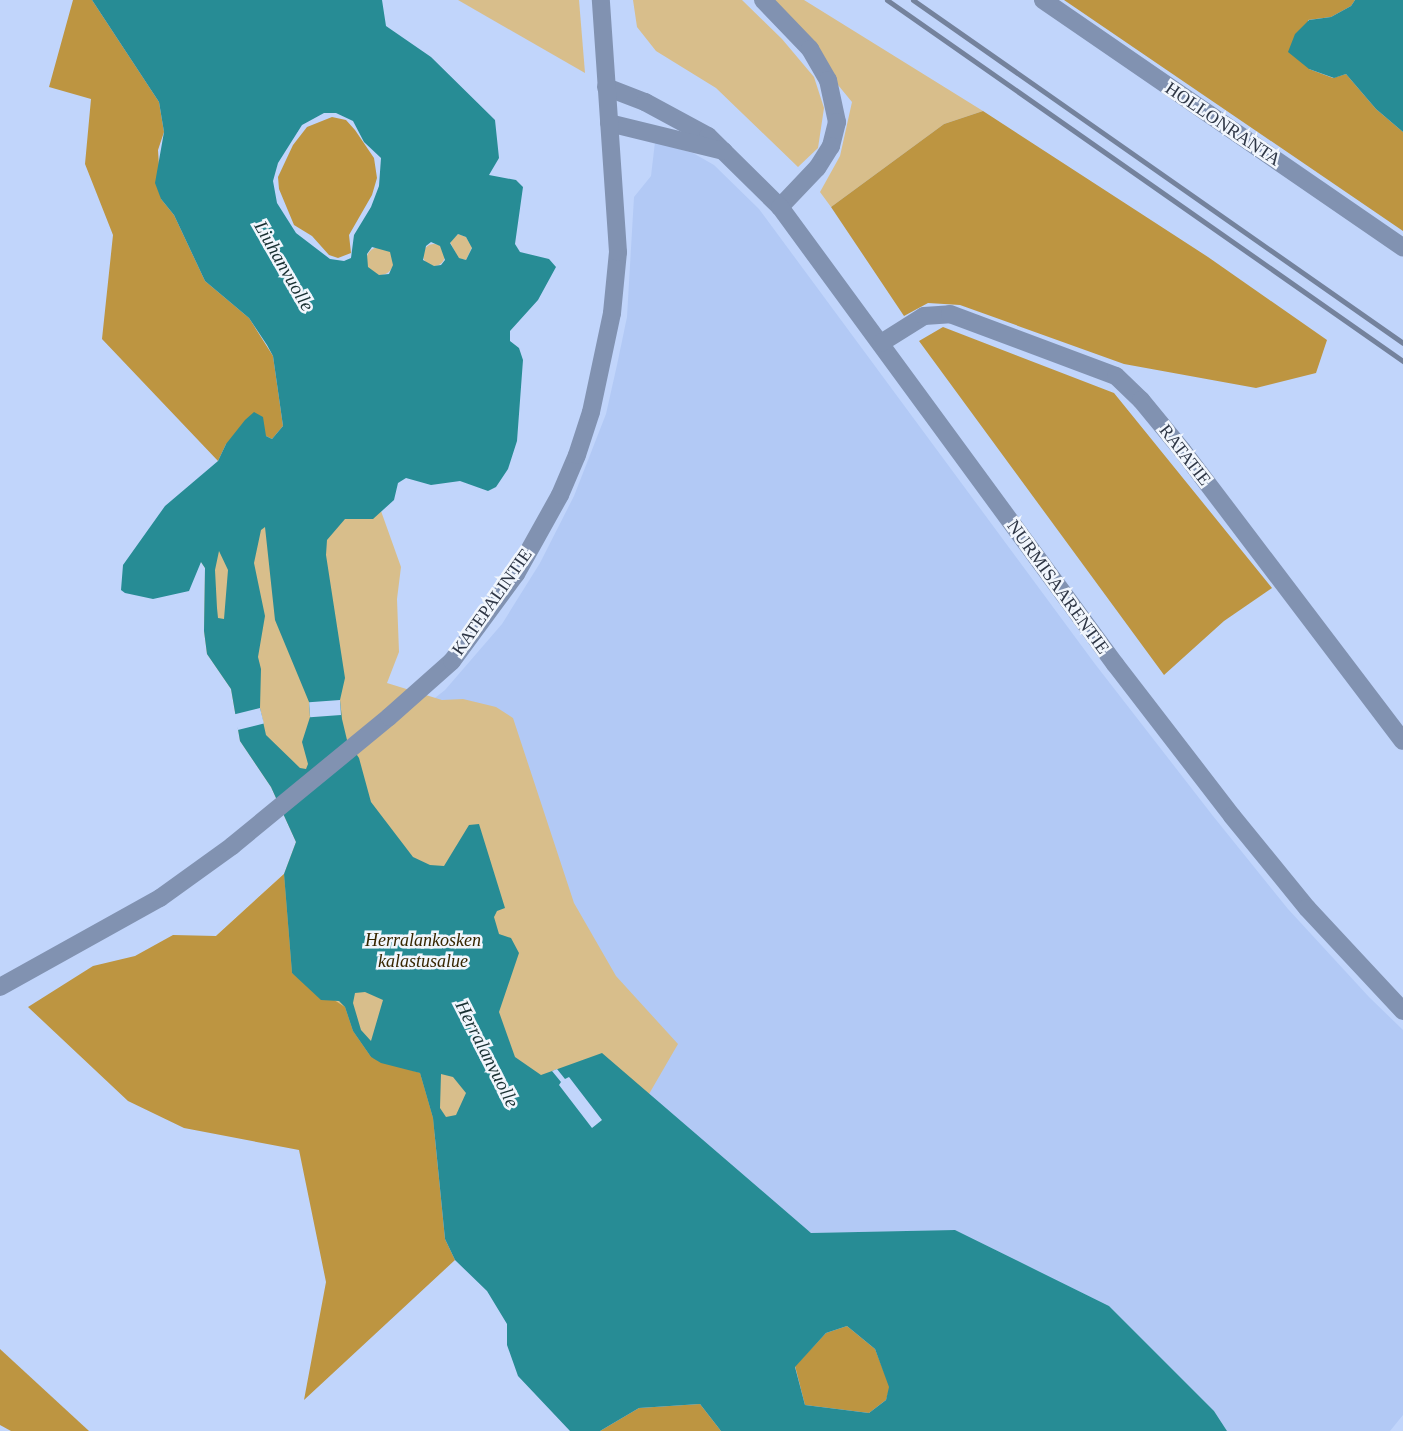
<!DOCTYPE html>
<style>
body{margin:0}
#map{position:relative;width:1403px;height:1431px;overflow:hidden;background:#c1d5fb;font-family:"Times New Roman",serif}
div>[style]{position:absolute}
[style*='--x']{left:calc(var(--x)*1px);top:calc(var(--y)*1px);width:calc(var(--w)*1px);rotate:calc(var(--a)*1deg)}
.built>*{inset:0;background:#b2c9f5}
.green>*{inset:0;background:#d8be8b}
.round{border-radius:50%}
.forest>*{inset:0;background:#bd9541}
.water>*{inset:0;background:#278c95}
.pier>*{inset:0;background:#c1d5fb;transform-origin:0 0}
.minor>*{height:18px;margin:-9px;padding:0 9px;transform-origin:9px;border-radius:9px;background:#8192b1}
.rail>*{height:5px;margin:-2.5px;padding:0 2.5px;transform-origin:2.5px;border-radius:2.5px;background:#74829c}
span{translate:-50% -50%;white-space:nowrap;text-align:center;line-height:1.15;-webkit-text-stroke:5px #f1f6fd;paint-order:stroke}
.street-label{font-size:18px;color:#2e3645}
.park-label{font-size:18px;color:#372601;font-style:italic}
.water-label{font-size:19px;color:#182f31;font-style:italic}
</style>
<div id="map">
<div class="built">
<div style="clip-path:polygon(655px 142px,693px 153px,714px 165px,759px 209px,1095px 664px,1213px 816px,1288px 909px,1369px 997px,1403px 1030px,1403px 1415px,1390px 1431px,1227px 1431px,1214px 1411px,1109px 1306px,955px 1230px,811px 1233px,602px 1054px,359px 758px,445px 690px,502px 624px,540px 563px,574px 496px,606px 414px,617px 365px,627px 317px,634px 197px,651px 176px)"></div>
</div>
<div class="green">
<div style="clip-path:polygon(458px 0,579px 0,585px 73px)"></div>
<div style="clip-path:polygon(633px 0,742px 0,782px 39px,814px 77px,824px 108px,818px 148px,798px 167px,716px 88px,656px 51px,637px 27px)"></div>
<div style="clip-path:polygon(768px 0,804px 0,983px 111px,944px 124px,831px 207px,820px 192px,840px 156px,852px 102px)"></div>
<div style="clip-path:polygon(458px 234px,466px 237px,472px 247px,466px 260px,458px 258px,450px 242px)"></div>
<div class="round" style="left:423px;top:244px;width:22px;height:22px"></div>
<div class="round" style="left:366px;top:247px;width:28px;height:28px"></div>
<div style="clip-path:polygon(269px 506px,345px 519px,372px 519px,381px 511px,401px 567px,397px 599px,399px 652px,387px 683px,442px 700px,463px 699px,496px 707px,513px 718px,574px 903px,616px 976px,678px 1044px,649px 1094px,435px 1134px,216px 936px,284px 874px,296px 842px,271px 787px,240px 741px,231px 689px,207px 654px,204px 631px,205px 568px,201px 562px)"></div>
</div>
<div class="forest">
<div style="clip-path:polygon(73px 0,92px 0,159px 102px,164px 132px,158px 150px,161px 199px,174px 215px,205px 281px,249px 318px,273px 356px,283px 426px,272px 439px,266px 436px,226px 444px,218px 461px,102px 339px,113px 235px,85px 164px,91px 99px,49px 87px)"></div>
<div style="clip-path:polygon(1064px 0,1355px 0,1351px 6px,1331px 17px,1308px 20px,1309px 69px,1333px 78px,1346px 74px,1376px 109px,1403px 132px,1403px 231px)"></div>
<div style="clip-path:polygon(983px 111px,1208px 257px,1327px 340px,1316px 373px,1256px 388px,1124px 364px,960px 305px,928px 303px,904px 316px,831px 207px,944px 124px)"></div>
<div style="clip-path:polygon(332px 117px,346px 120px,355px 130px,374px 158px,377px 178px,372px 195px,349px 235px,351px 253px,338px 258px,329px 255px,312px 236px,294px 225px,279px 189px,278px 177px,293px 145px,307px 127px)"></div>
<div style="clip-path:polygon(943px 327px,1114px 393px,1272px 588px,1224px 621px,1164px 675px,919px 341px)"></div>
<div style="clip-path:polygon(284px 874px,292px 973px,345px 1007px,353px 1031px,371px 1057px,420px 1073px,433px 1118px,445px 1239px,455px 1260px,304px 1400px,326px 1282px,299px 1150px,184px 1128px,128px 1101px,28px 1007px,93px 966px,135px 956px,173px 935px,216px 936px)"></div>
<div style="clip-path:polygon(847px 1326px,875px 1349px,890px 1387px,886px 1400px,869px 1413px,805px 1405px,795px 1366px,826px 1333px)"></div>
<div style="clip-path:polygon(0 1349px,89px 1431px,11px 1431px,0 1425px)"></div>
<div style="clip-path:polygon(700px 1404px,721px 1431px,600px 1431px,639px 1408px)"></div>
</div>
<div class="water">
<div style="clip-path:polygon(evenodd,92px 0,382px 0,386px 26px,431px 57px,495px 120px,499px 158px,489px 175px,516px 180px,523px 187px,515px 244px,520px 252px,549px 259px,556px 267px,538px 300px,510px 331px,510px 341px,519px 348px,523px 360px,517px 441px,508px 469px,496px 487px,488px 491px,460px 481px,431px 485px,406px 478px,398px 483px,394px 500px,373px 519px,345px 519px,327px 540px,326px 555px,345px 678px,340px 700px,342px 719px,347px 740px,359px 758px,371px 802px,413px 857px,430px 865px,444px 866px,469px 825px,479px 824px,505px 908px,497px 911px,494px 917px,499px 934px,511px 938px,519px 953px,499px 1012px,515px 1057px,541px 1075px,602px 1053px,811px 1233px,955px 1230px,1109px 1306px,1214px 1411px,1227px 1431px,721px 1431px,700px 1404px,639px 1408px,600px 1431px,570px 1431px,518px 1376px,507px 1345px,507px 1324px,487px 1291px,455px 1260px,445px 1239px,433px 1118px,420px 1073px,381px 1063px,371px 1057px,353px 1031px,345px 1007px,339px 1001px,321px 1000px,292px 973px,284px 874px,296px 842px,271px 787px,240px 741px,231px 689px,207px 654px,204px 631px,205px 568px,201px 562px,189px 591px,153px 599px,125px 593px,121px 590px,123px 565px,165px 506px,218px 461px,226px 444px,245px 420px,254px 412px,263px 417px,266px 436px,272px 439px,283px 426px,273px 356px,267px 345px,249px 318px,205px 281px,174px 215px,161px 199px,155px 183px,164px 132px,159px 102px,92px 0,324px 113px,336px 113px,353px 121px,364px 142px,381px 158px,379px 186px,371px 207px,354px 235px,351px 258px,344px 261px,330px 259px,296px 233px,277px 203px,273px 181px,278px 163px,302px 125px,324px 113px,92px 0,458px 234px,466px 237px,472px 248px,466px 260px,459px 258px,450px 243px,458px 234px,92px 0,431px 242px,440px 246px,445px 260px,441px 265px,434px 266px,423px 260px,426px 246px,431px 242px,92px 0,372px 247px,390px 252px,393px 265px,389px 274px,379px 275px,368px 267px,367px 254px,372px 247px,92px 0,265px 527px,275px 620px,309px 702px,310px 717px,302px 742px,308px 764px,306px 769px,300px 768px,266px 735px,260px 708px,261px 669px,258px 657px,265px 616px,254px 563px,261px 530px,265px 527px,92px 0,219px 551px,228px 570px,224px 619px,218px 618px,217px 608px,215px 570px,219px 551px,92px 0,365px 992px,383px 1000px,371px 1041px,361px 1030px,353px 1003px,355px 993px,365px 992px,92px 0,441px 1074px,453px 1077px,466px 1093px,456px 1115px,446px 1117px,440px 1108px,441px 1074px,92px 0,847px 1326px,875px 1349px,889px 1387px,886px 1400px,869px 1413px,805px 1405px,795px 1367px,826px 1333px,847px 1326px)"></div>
<div style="clip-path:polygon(1355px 0,1403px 0,1403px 132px,1376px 109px,1346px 74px,1334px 78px,1309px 69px,1288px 52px,1295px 34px,1309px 20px,1331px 17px,1351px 6px)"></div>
</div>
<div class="pier">
<div style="left:340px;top:700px;width:15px;height:31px;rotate:86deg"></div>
<div style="left:260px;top:708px;width:16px;height:27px;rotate:76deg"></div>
<div style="clip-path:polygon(557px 1069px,565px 1079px,569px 1077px,602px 1120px,592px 1128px,559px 1085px,561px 1082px,552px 1071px)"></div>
</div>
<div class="minor">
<div style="--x:763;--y:0;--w:68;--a:46.2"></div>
<div style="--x:810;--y:49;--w:36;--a:60"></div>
<div style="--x:828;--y:80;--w:43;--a:77.9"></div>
<div style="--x:837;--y:122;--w:25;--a:104"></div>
<div style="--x:831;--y:146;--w:26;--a:122"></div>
<div style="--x:817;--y:168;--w:54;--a:133.5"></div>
<div style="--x:1043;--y:0;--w:437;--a:34.5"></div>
<div style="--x:606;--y:87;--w:42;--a:21"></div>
<div style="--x:645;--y:102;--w:72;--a:28.4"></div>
<div style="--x:708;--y:136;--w:101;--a:44.6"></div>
<div style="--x:780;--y:207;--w:567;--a:53.76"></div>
<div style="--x:1115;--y:664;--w:192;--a:52.4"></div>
<div style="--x:1232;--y:816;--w:119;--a:50.8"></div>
<div style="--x:1307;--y:908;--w:141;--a:47"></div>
<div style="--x:609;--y:123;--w:118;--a:13.7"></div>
<div style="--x:881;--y:343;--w:51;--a:-32.1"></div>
<div style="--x:924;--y:316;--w:26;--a:-4"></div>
<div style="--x:950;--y:314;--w:177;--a:20.5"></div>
<div style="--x:1116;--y:376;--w:35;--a:44"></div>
<div style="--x:1141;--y:400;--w:65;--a:50.6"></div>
<div style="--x:1182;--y:450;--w:365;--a:52.8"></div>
<div style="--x:0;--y:987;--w:183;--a:-29.1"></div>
<div style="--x:160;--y:898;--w:89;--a:-35.8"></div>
<div style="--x:232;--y:846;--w:203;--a:-39.4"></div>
<div style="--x:389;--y:717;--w:84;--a:-41.6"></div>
<div style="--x:452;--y:661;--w:108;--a:-53.7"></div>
<div style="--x:516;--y:574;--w:90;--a:-60.9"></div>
<div style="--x:560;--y:495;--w:43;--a:-67"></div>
<div style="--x:577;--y:455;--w:45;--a:-72"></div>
<div style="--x:591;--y:412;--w:101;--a:-78"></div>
<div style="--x:612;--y:313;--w:61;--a:-84.4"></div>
<div style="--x:618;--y:252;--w:253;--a:-93.9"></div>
</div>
<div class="rail">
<div style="--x:887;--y:0;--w:630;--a:34.98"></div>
<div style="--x:913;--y:0;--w:598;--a:34.99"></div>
</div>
<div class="street-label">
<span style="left:1223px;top:124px;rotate:34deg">HOLLONRANTA</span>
<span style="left:1185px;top:455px;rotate:52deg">RATATIE</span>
<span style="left:1058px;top:587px;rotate:54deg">NURMISAARENTIE</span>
<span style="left:492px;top:602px;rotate:-55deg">KATEPALINTIE</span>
</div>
<div class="park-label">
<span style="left:423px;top:951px">Herralankosken<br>kalastusalue</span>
</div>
<div class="water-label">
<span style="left:284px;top:266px;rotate:60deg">Liuhanvuolle</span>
<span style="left:487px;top:1054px;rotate:63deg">Herralanvuolle</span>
</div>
</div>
